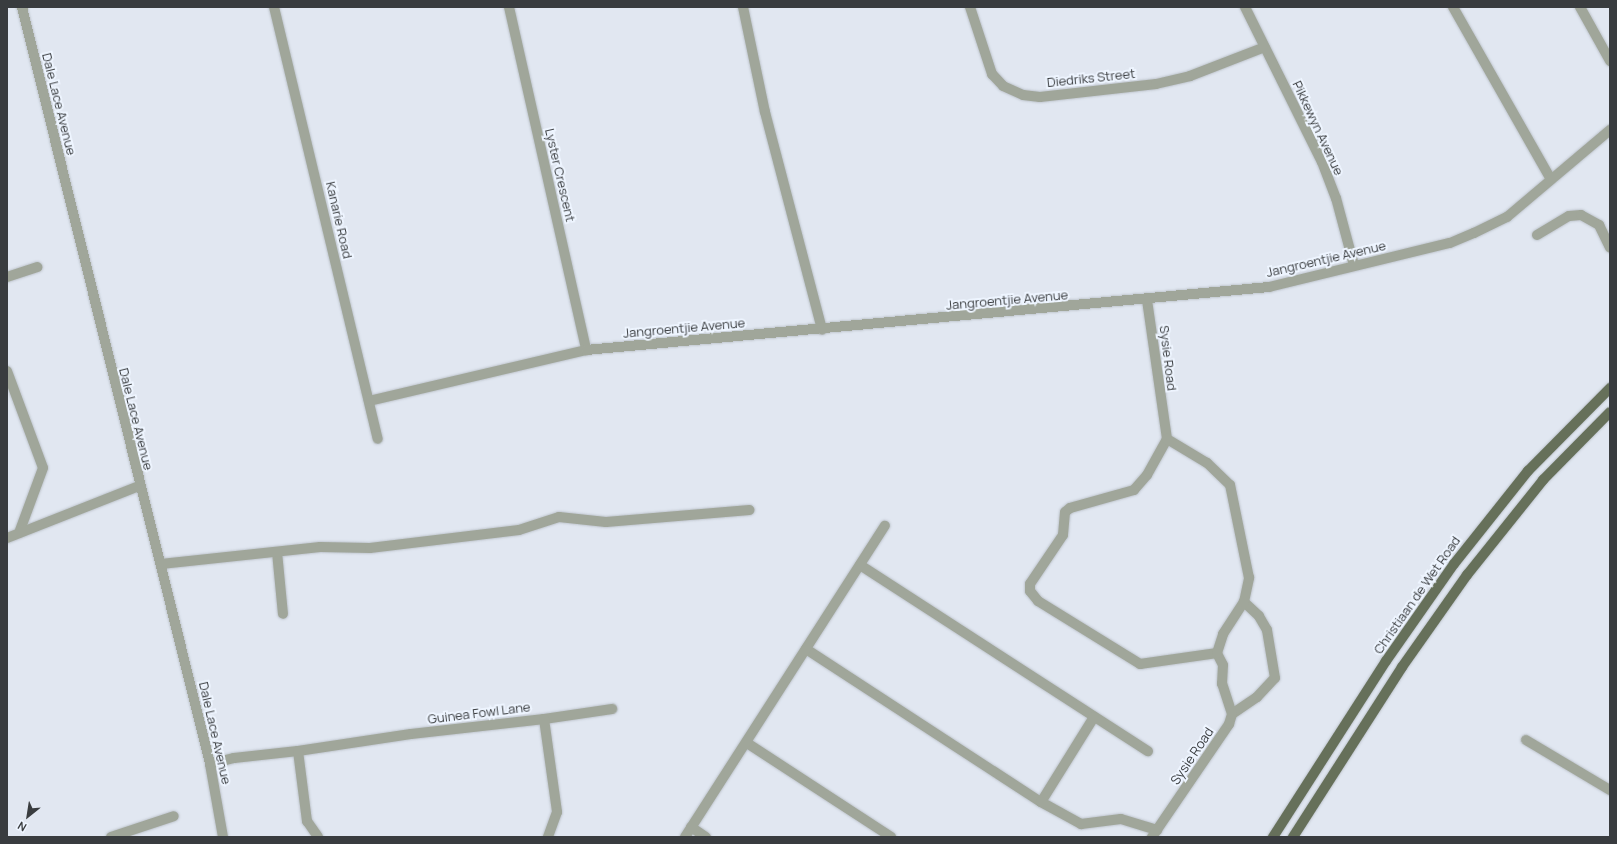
<!DOCTYPE html>
<style>
body{margin:0}
#map{position:relative;width:1617px;height:844px;overflow:hidden;background:#e1e7f1;font-family:Manrope,sans-serif}
div>[style]{position:absolute}
[style*='--x']{left:calc(var(--x)*1px);top:calc(var(--y)*1px);width:calc(var(--w)*1px);rotate:calc(var(--a)*1deg)}
.roads{filter:drop-shadow(0 0 1px #bfc5cd) drop-shadow(0 0 1px #bfc5cd)}
.minor>*{height:10px;margin:-5px;padding:0 5px;transform-origin:5px;border-radius:5px;background:#a0a69a}
.major>*{height:10px;margin:-5px;padding:0 5px;transform-origin:5px;border-radius:5px;background:#66705a}
span{translate:-50% -50%;white-space:nowrap;text-align:center;line-height:1.15;-webkit-text-stroke:4px #eef5ff;paint-order:stroke}
.street-label{font-size:13px;color:#393c3f}
.frame{position:absolute;inset:0;border:8px solid #393c3f;pointer-events:none}
.north{position:absolute;left:8px;top:796px;width:40px;height:40px;-webkit-text-stroke:3px #eef5ff;paint-order:stroke;rotate:210deg;font-size:11px;font-weight:700;line-height:16px;text-align:center;color:#393c3f}
.north::after{content:'';display:block;margin:auto;width:14px;height:18px;background:#393c3f;clip-path:polygon(50% 0,100% 100%,50% 72%,0 100%)}
</style>
<div id="map">
<div class="roads">
<div class="minor">
<div style="--x:22;--y:7;--w:780;--a:76.05"></div>
<div style="--x:210;--y:764;--w:74;--a:79.9"></div>
<div style="--x:274;--y:7;--w:444;--a:76.5"></div>
<div style="--x:509;--y:7;--w:352;--a:77.3"></div>
<div style="--x:743;--y:7;--w:107;--a:78.2"></div>
<div style="--x:765;--y:112;--w:225;--a:75.3"></div>
<div style="--x:970;--y:7;--w:71;--a:71.8"></div>
<div style="--x:992;--y:74;--w:16;--a:47"></div>
<div style="--x:1003;--y:86;--w:22;--a:24"></div>
<div style="--x:1023;--y:95;--w:17;--a:7"></div>
<div style="--x:1040;--y:97;--w:117;--a:-6.4"></div>
<div style="--x:1156;--y:84;--w:35;--a:-13"></div>
<div style="--x:1190;--y:76;--w:80;--a:-21.1"></div>
<div style="--x:1245;--y:7;--w:173;--a:63.6"></div>
<div style="--x:1322;--y:162;--w:39;--a:69"></div>
<div style="--x:1336;--y:198;--w:69;--a:75"></div>
<div style="--x:1453;--y:7;--w:197;--a:60.4"></div>
<div style="--x:1580;--y:7;--w:62;--a:60.9"></div>
<div style="--x:1537;--y:235;--w:37;--a:-31"></div>
<div style="--x:1569;--y:216;--w:12;--a:-5"></div>
<div style="--x:1581;--y:215;--w:21;--a:29"></div>
<div style="--x:1599;--y:225;--w:25;--a:64"></div>
<div style="--x:7;--y:277;--w:32;--a:-18"></div>
<div style="--x:1147;--y:300;--w:140;--a:81.8"></div>
<div style="--x:1167;--y:439;--w:41;--a:119.1"></div>
<div style="--x:1147;--y:475;--w:20;--a:131"></div>
<div style="--x:1134;--y:490;--w:66;--a:164.3"></div>
<div style="--x:1070;--y:508;--w:6;--a:141"></div>
<div style="--x:1065;--y:512;--w:23;--a:95"></div>
<div style="--x:1063;--y:535;--w:59;--a:124"></div>
<div style="--x:1030;--y:584;--w:7;--a:90"></div>
<div style="--x:1030;--y:591;--w:13;--a:51"></div>
<div style="--x:1038;--y:601;--w:120;--a:31.7"></div>
<div style="--x:1140;--y:664;--w:78;--a:-8.1"></div>
<div style="--x:7;--y:371;--w:103;--a:69.6"></div>
<div style="--x:43;--y:468;--w:69;--a:110.3"></div>
<div style="--x:369;--y:401;--w:223;--a:-13.2"></div>
<div style="--x:586;--y:350;--w:686;--a:-5.27"></div>
<div style="--x:1269;--y:287;--w:186;--a:-13.7"></div>
<div style="--x:1450;--y:243;--w:26;--a:-23"></div>
<div style="--x:1474;--y:233;--w:37;--a:-26"></div>
<div style="--x:1507;--y:217;--w:135;--a:-40.2"></div>
<div style="--x:7;--y:538;--w:142;--a:-21.5"></div>
<div style="--x:277;--y:552;--w:62;--a:84.5"></div>
<div style="--x:161;--y:564;--w:160;--a:-6.1"></div>
<div style="--x:320;--y:547;--w:50;--a:1.1"></div>
<div style="--x:370;--y:548;--w:150;--a:-6.9"></div>
<div style="--x:519;--y:530;--w:42;--a:-18"></div>
<div style="--x:559;--y:517;--w:47;--a:6.1"></div>
<div style="--x:606;--y:522;--w:144;--a:-4.8"></div>
<div style="--x:860;--y:565;--w:343;--a:32.9"></div>
<div style="--x:806;--y:649;--w:280;--a:33.1"></div>
<div style="--x:1232;--y:714;--w:30;--a:-34"></div>
<div style="--x:1257;--y:697;--w:26;--a:-47"></div>
<div style="--x:1275;--y:678;--w:49;--a:-99.5"></div>
<div style="--x:1267;--y:630;--w:16;--a:-120"></div>
<div style="--x:1259;--y:616;--w:21;--a:-137"></div>
<div style="--x:1094;--y:717;--w:100;--a:121.9"></div>
<div style="--x:1041;--y:802;--w:46;--a:28.8"></div>
<div style="--x:1081;--y:824;--w:40;--a:-7.1"></div>
<div style="--x:1121;--y:819;--w:38;--a:17"></div>
<div style="--x:544;--y:719;--w:69;--a:-8.4"></div>
<div style="--x:1526;--y:740;--w:98;--a:30.8"></div>
<div style="--x:747;--y:743;--w:172;--a:33.1"></div>
<div style="--x:298;--y:751;--w:114;--a:-8.6"></div>
<div style="--x:411;--y:734;--w:134;--a:-6.4"></div>
<div style="--x:544;--y:719;--w:94;--a:82"></div>
<div style="--x:557;--y:812;--w:27;--a:110"></div>
<div style="--x:210;--y:764;--w:25;--a:-14"></div>
<div style="--x:234;--y:758;--w:64;--a:-6.2"></div>
<div style="--x:298;--y:751;--w:71;--a:82.7"></div>
<div style="--x:307;--y:821;--w:19;--a:55"></div>
<div style="--x:691;--y:827;--w:18;--a:34"></div>
<div style="--x:111;--y:837;--w:66;--a:-18.4"></div>
<div style="--x:685;--y:837;--w:370;--a:-57.3"></div>
<div style="--x:1152;--y:837;--w:137;--a:-55.7"></div>
<div style="--x:1229;--y:724;--w:10;--a:-73"></div>
<div style="--x:1232;--y:714;--w:32;--a:-108"></div>
<div style="--x:1222;--y:684;--w:19;--a:-87"></div>
<div style="--x:1223;--y:665;--w:13;--a:-117"></div>
<div style="--x:1217;--y:653;--w:20;--a:-72"></div>
<div style="--x:1223;--y:634;--w:38;--a:-57"></div>
<div style="--x:1244;--y:602;--w:25;--a:-78"></div>
<div style="--x:1249;--y:578;--w:95;--a:-101.5"></div>
<div style="--x:1230;--y:485;--w:32;--a:-136"></div>
<div style="--x:1207;--y:463;--w:47;--a:-149"></div>
</div>
<div class="major">
<div style="--x:1273;--y:837;--w:209;--a:-57.3"></div>
<div style="--x:1386;--y:661;--w:118;--a:-55"></div>
<div style="--x:1454;--y:564;--w:119;--a:-51.5"></div>
<div style="--x:1528;--y:471;--w:117;--a:-45.3"></div>
<div style="--x:1293;--y:837;--w:202;--a:-57.3"></div>
<div style="--x:1402;--y:667;--w:113;--a:-54.8"></div>
<div style="--x:1467;--y:575;--w:122;--a:-51.3"></div>
<div style="--x:1543;--y:480;--w:95;--a:-45.4"></div>
</div>
</div>
<div class="street-label">
<span style="left:1091px;top:78px;rotate:-6deg">Diedriks Street</span>
<span style="left:59px;top:104px;rotate:76deg">Dale Lace Avenue</span>
<span style="left:1318px;top:128px;rotate:65deg">Pikkewyn Avenue</span>
<span style="left:560px;top:175px;rotate:77deg">Lyster Crescent</span>
<span style="left:339px;top:220px;rotate:77deg">Kanarie Road</span>
<span style="left:1326px;top:259px;rotate:-13deg">Jangroentjie Avenue</span>
<span style="left:1007px;top:300px;rotate:-5deg">Jangroentjie Avenue</span>
<span style="left:684px;top:328px;rotate:-5deg">Jangroentjie Avenue</span>
<span style="left:1168px;top:358px;rotate:83deg">Sysie Road</span>
<span style="left:136px;top:419px;rotate:76deg">Dale Lace Avenue</span>
<span style="left:1417px;top:595px;rotate:-55deg">Christiaan de Wet Road</span>
<span style="left:479px;top:713px;rotate:-7deg">Guinea Fowl Lane</span>
<span style="left:215px;top:733px;rotate:77deg">Dale Lace Avenue</span>
<span style="left:1192px;top:756px;rotate:-56deg">Sysie Road</span>
</div>
<div class="frame"></div>
<div class="north">N</div>
</div>
